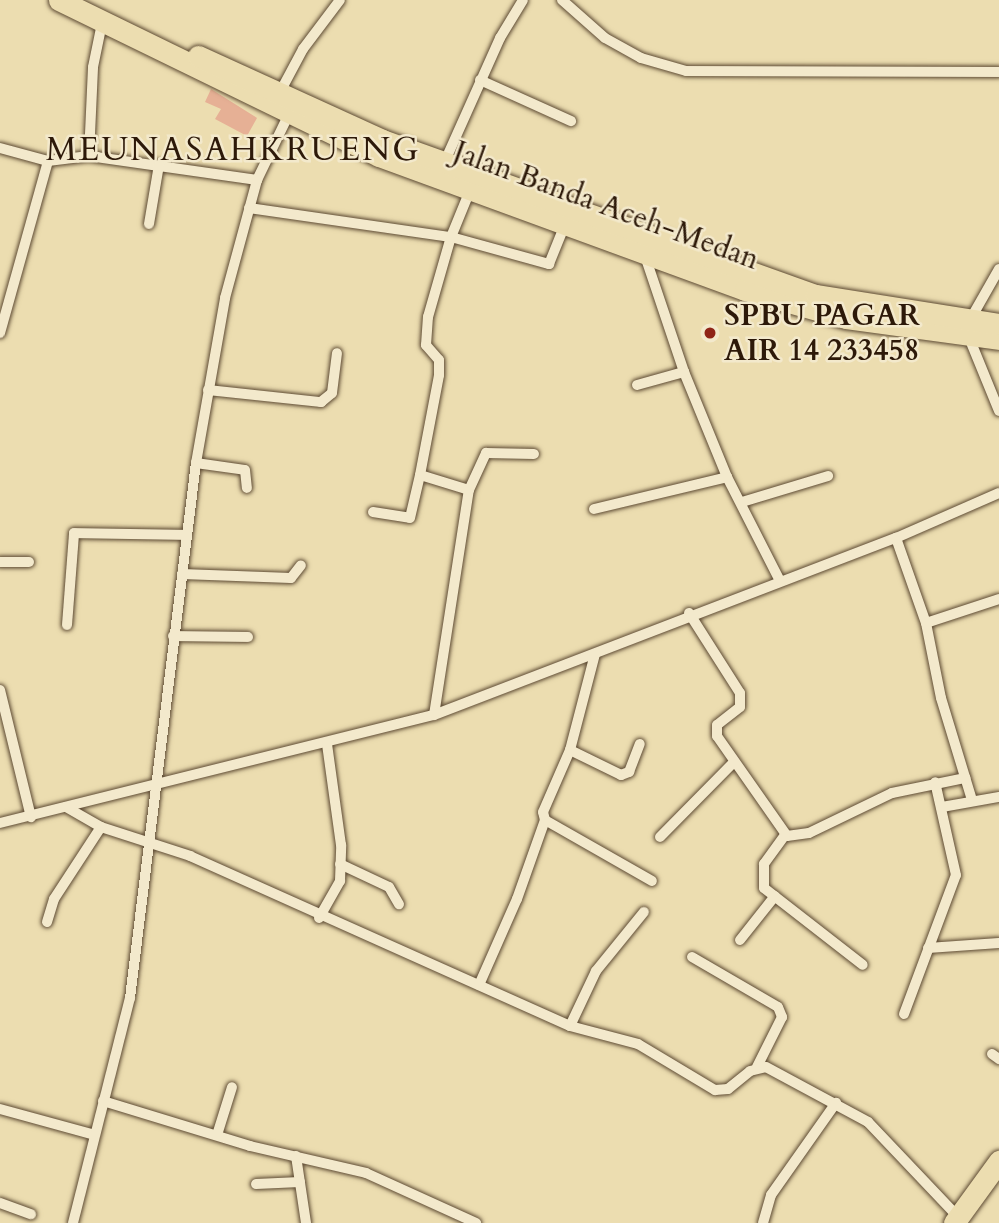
<!DOCTYPE html>
<style>
body{margin:0}
#map{position:relative;width:999px;height:1223px;overflow:hidden;background:#ecddb0;font-family:Cardo,serif}
div>[style]{position:absolute}
[style*='--x']{left:calc(var(--x)*1px);top:calc(var(--y)*1px);width:calc(var(--w)*1px);rotate:calc(var(--a)*1deg)}
.building>*{inset:0;background:#e6b095}
.roads{filter:drop-shadow(0 0 2px #5d4a33) drop-shadow(0 0 2px #5d4a33)}
.street>*{height:10px;margin:-5px;padding:0 5px;transform-origin:5px;border-radius:5px;background:#f3e9cc}
.highway>*{height:21px;margin:-10.5px;padding:0 10.5px;transform-origin:10.5px;border-radius:10.5px;background:#ecddb0}
.dots>*{width:19px;height:19px;translate:-50% -50%;box-sizing:border-box;border:4px solid #f3e9cc;border-radius:50%}
span{translate:-50% -50%;white-space:nowrap;text-align:center;line-height:1.15;-webkit-text-stroke:5px #f3e9cc;paint-order:stroke}
.street-label{font-size:30px;color:#2d1909}
.poi-label{font-size:30px;color:#2d1909;font-weight:700}
.left{translate:0 -50%;text-align:left}
.quarter-label{font-size:33px;color:#2d1909;letter-spacing:2px}
</style>
<div id="map">
<div class="building">
<div style="clip-path:polygon(211px 89px,257px 118px,247px 136px,215px 119px,221px 109px,205px 102px)"></div>
</div>
<div class="roads">
<div class="street">
<div style="--x:562;--y:0;--w:57;--a:41.5"></div>
<div style="--x:605;--y:38;--w:41;--a:29.1"></div>
<div style="--x:641;--y:58;--w:47;--a:16.1"></div>
<div style="--x:686;--y:71;--w:313;--a:0.2"></div>
<div style="--x:480;--y:80;--w:100;--a:24.3"></div>
<div style="--x:279;--y:94;--w:51;--a:-61.9"></div>
<div style="--x:303;--y:49;--w:61;--a:-52.9"></div>
<div style="--x:0;--y:148;--w:50;--a:15.2"></div>
<div style="--x:48;--y:161;--w:41;--a:-7"></div>
<div style="--x:89;--y:156;--w:170;--a:8.1"></div>
<div style="--x:89;--y:156;--w:89;--a:-87.4"></div>
<div style="--x:93;--y:67;--w:45;--a:-78.4"></div>
<div style="--x:445;--y:161;--w:135;--a:-65.9"></div>
<div style="--x:500;--y:38;--w:44;--a:-58.8"></div>
<div style="--x:249;--y:208;--w:204;--a:8.2"></div>
<div style="--x:451;--y:237;--w:53;--a:-67.8"></div>
<div style="--x:149;--y:224;--w:60;--a:-80.4"></div>
<div style="--x:644;--y:253;--w:126;--a:71.4"></div>
<div style="--x:684;--y:372;--w:113;--a:67.7"></div>
<div style="--x:727;--y:477;--w:114;--a:63"></div>
<div style="--x:999;--y:269;--w:59;--a:119.6"></div>
<div style="--x:970;--y:320;--w:15;--a:98"></div>
<div style="--x:968;--y:335;--w:82;--a:67.8"></div>
<div style="--x:0;--y:333;--w:179;--a:-74.4"></div>
<div style="--x:637;--y:385;--w:49;--a:-15.5"></div>
<div style="--x:208;--y:390;--w:114;--a:6.1"></div>
<div style="--x:321;--y:402;--w:14;--a:-39"></div>
<div style="--x:332;--y:393;--w:40;--a:-82.9"></div>
<div style="--x:196;--y:463;--w:49;--a:8.1"></div>
<div style="--x:245;--y:470;--w:18;--a:84"></div>
<div style="--x:469;--y:490;--w:41;--a:-65.3"></div>
<div style="--x:486;--y:453;--w:48;--a:1.2"></div>
<div style="--x:742;--y:502;--w:90;--a:-16.8"></div>
<div style="--x:594;--y:509;--w:137;--a:-13.5"></div>
<div style="--x:373;--y:512;--w:37;--a:9"></div>
<div style="--x:410;--y:518;--w:44;--a:-76.9"></div>
<div style="--x:896;--y:538;--w:90;--a:70.6"></div>
<div style="--x:926;--y:623;--w:76;--a:78.7"></div>
<div style="--x:941;--y:698;--w:107;--a:73.1"></div>
<div style="--x:0;--y:562;--w:29;--a:0"></div>
<div style="--x:182;--y:574;--w:109;--a:2.1"></div>
<div style="--x:291;--y:578;--w:16;--a:-52"></div>
<div style="--x:689;--y:613;--w:95;--a:57.5"></div>
<div style="--x:740;--y:693;--w:14;--a:90"></div>
<div style="--x:740;--y:707;--w:29;--a:142"></div>
<div style="--x:717;--y:725;--w:11;--a:90"></div>
<div style="--x:717;--y:736;--w:122;--a:55"></div>
<div style="--x:787;--y:836;--w:22;--a:-8"></div>
<div style="--x:809;--y:833;--w:92;--a:-25.7"></div>
<div style="--x:892;--y:793;--w:75;--a:-11.6"></div>
<div style="--x:926;--y:623;--w:77;--a:-18.2"></div>
<div style="--x:67;--y:625;--w:92;--a:-85.6"></div>
<div style="--x:74;--y:533;--w:113;--a:1"></div>
<div style="--x:173;--y:636;--w:75;--a:0.8"></div>
<div style="--x:0;--y:690;--w:131;--a:76.3"></div>
<div style="--x:434;--y:715;--w:228;--a:-81.2"></div>
<div style="--x:469;--y:490;--w:51;--a:-163"></div>
<div style="--x:420;--y:475;--w:102;--a:-79.2"></div>
<div style="--x:439;--y:375;--w:15;--a:-90"></div>
<div style="--x:439;--y:360;--w:20;--a:-131"></div>
<div style="--x:426;--y:345;--w:28;--a:-86"></div>
<div style="--x:428;--y:317;--w:83;--a:-74"></div>
<div style="--x:451;--y:237;--w:102;--a:15.4"></div>
<div style="--x:549;--y:264;--w:45;--a:-68"></div>
<div style="--x:570;--y:750;--w:57;--a:26.1"></div>
<div style="--x:621;--y:775;--w:9;--a:-21"></div>
<div style="--x:629;--y:772;--w:30;--a:-69"></div>
<div style="--x:66;--y:807;--w:40;--a:29.7"></div>
<div style="--x:101;--y:827;--w:94;--a:18"></div>
<div style="--x:190;--y:856;--w:416;--a:24.1"></div>
<div style="--x:570;--y:1026;--w:70;--a:14.8"></div>
<div style="--x:638;--y:1044;--w:90;--a:30.9"></div>
<div style="--x:715;--y:1090;--w:13;--a:-4"></div>
<div style="--x:728;--y:1089;--w:28;--a:-39"></div>
<div style="--x:750;--y:1071;--w:16;--a:-14"></div>
<div style="--x:766;--y:1067;--w:116;--a:28.3"></div>
<div style="--x:868;--y:1122;--w:131;--a:46.5"></div>
<div style="--x:942;--y:807;--w:58;--a:-10"></div>
<div style="--x:545;--y:820;--w:123;--a:29.7"></div>
<div style="--x:0;--y:823;--w:447;--a:-14"></div>
<div style="--x:434;--y:715;--w:495;--a:-21"></div>
<div style="--x:896;--y:538;--w:112;--a:-23.6"></div>
<div style="--x:785;--y:835;--w:36;--a:126"></div>
<div style="--x:764;--y:864;--w:24;--a:90"></div>
<div style="--x:764;--y:888;--w:125;--a:37.9"></div>
<div style="--x:660;--y:837;--w:105;--a:-45.4"></div>
<div style="--x:340;--y:864;--w:54;--a:25.1"></div>
<div style="--x:389;--y:887;--w:20;--a:60"></div>
<div style="--x:319;--y:918;--w:43;--a:-60.4"></div>
<div style="--x:340;--y:881;--w:36;--a:-88"></div>
<div style="--x:341;--y:845;--w:102;--a:-97.9"></div>
<div style="--x:47;--y:922;--w:24;--a:-73"></div>
<div style="--x:54;--y:899;--w:86;--a:-56.9"></div>
<div style="--x:740;--y:940;--w:56;--a:-51.5"></div>
<div style="--x:928;--y:948;--w:71;--a:-4"></div>
<div style="--x:692;--y:957;--w:99;--a:30.2"></div>
<div style="--x:778;--y:1007;--w:11;--a:68"></div>
<div style="--x:782;--y:1017;--w:56;--a:116.6"></div>
<div style="--x:479;--y:985;--w:94;--a:-66.2"></div>
<div style="--x:517;--y:899;--w:84;--a:-70.5"></div>
<div style="--x:545;--y:820;--w:8;--a:-104"></div>
<div style="--x:543;--y:812;--w:68;--a:-66.5"></div>
<div style="--x:570;--y:750;--w:99;--a:-75.4"></div>
<div style="--x:904;--y:1014;--w:148;--a:-69.5"></div>
<div style="--x:956;--y:875;--w:95;--a:-102.7"></div>
<div style="--x:570;--y:1026;--w:61;--a:-64.7"></div>
<div style="--x:596;--y:971;--w:76;--a:-50.9"></div>
<div style="--x:992;--y:1054;--w:9;--a:36"></div>
<div style="--x:103;--y:1101;--w:154;--a:17"></div>
<div style="--x:250;--y:1146;--w:119;--a:13.1"></div>
<div style="--x:366;--y:1173;--w:121;--a:24.4"></div>
<div style="--x:0;--y:1109;--w:98;--a:15.3"></div>
<div style="--x:217;--y:1135;--w:50;--a:-72.6"></div>
<div style="--x:296;--y:1156;--w:68;--a:81.5"></div>
<div style="--x:256;--y:1184;--w:44;--a:-2.6"></div>
<div style="--x:0;--y:1203;--w:33;--a:20"></div>
<div style="--x:73;--y:1223;--w:232;--a:-75.8"></div>
<div style="--x:130;--y:998;--w:539;--a:-82.97"></div>
<div style="--x:196;--y:463;--w:168;--a:-80"></div>
<div style="--x:225;--y:298;--w:122;--a:-74.8"></div>
<div style="--x:257;--y:180;--w:71;--a:-64.2"></div>
<div style="--x:763;--y:1223;--w:29;--a:-74"></div>
<div style="--x:771;--y:1195;--w:113;--a:-54.8"></div>
</div>
<div class="highway">
<div style="--x:59;--y:0;--w:356;--a:26"></div>
<div style="--x:379;--y:156;--w:390;--a:20.1"></div>
<div style="--x:745;--y:290;--w:105;--a:15.5"></div>
<div style="--x:846;--y:318;--w:154;--a:7.8"></div>
<div style="--x:198;--y:56;--w:202;--a:24.5"></div>
<div style="--x:382;--y:140;--w:461;--a:19.7"></div>
<div style="--x:816;--y:295;--w:185;--a:9"></div>
<div style="--x:954;--y:1223;--w:77;--a:-54"></div>
</div>
</div>
<div class="dots">
<div style="left:710px;top:333px;background:#8f2418"></div>
</div>
<div class="street-label">
<span style="left:606px;top:206px;rotate:20deg">Jalan Banda Aceh-Medan</span>
</div>
<div class="poi-label">
<span class="left" style="left:724px;top:333px">SPBU PAGAR<br>AIR 14 233458</span>
</div>
<div class="quarter-label">
<span style="left:233px;top:150px">MEUNASAHKRUENG</span>
</div>
</div>
